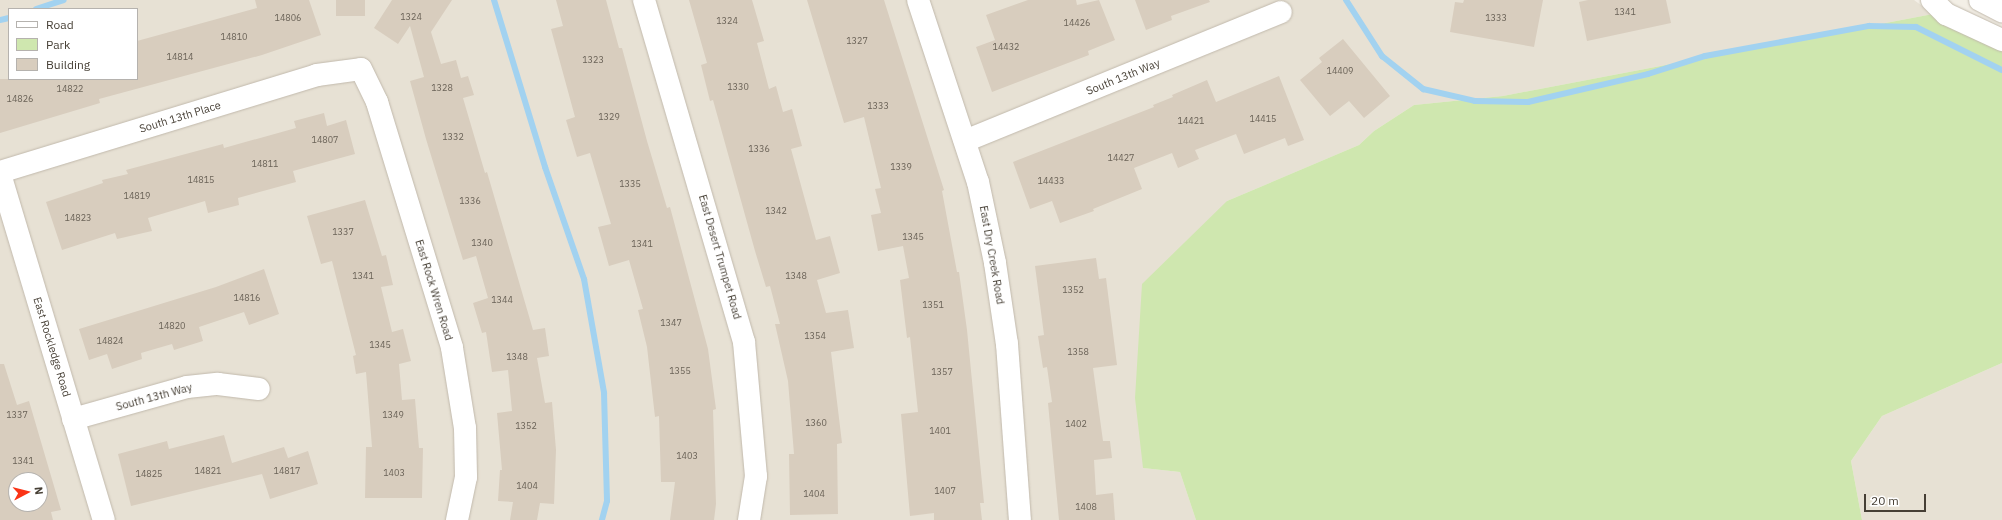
<!DOCTYPE html>
<style>
body{margin:0}
#map{position:relative;width:2002px;height:520px;overflow:hidden;background:#f3efe6;font-family:"IBM Plex Sans",sans-serif}
div>[style]{position:absolute}
[style*='--x']{left:calc(var(--x)*1px);top:calc(var(--y)*1px);width:calc(var(--w)*1px);rotate:calc(var(--a)*1deg)}
.residential>*{inset:0;background:#e7e1d4}
.green>*{inset:0;background:#cfe7af}
.stream>*{height:6px;margin:-3px;padding:0 3px;transform-origin:3px;border-radius:3px;background:#a2d2f0}
.building>*{inset:0;background:#d8cdbe;transform-origin:0 0}
.roads{filter:drop-shadow(0 0 1px #c1b9ac) drop-shadow(0 0 1px #c1b9ac)}
.street>*{height:22px;margin:-11px;padding:0 11px;transform-origin:11px;border-radius:11px;background:#fff}
span{translate:-50% -50%;white-space:nowrap;text-align:center;line-height:1.15;-webkit-text-stroke:3.5px #fff;paint-order:stroke}
.number-label{font-size:9px;color:#6a6257}
.number-label span{-webkit-text-stroke-width:0}
.street-label{font-size:11px;color:#463f35}
.legend{position:absolute;left:8px;top:8px;width:130px;height:72px;box-sizing:border-box;background:#fff;border:1px solid #b5b2ae;margin:0;padding:5px 7px;list-style:none;font-size:12px;color:#463f35}
.legend li{display:flex;align-items:center;gap:8px;height:20px}
.legend b{width:20px;border:1px solid #b5b2ae}
.north{position:absolute;left:8px;top:472px;width:40px;height:40px;box-sizing:border-box;background:#fff;border:1px solid #b5b2ae;border-radius:50%;rotate:83deg;font-size:11px;font-weight:700;line-height:16px;text-align:center;color:#463f35}
.north::after{content:'';display:block;margin:auto;width:14px;height:18px;background:#fa3316;clip-path:polygon(50% 0,100% 100%,50% 72%,0 100%)}
.scale{position:absolute;left:1864px;top:494px;width:62px;height:18px;box-sizing:border-box;border:2px solid #463f35;border-top:0;padding-left:5px;font-size:12px;line-height:14px;white-space:nowrap;color:#463f35;-webkit-text-stroke:3px #fff;paint-order:stroke}
</style>
<div id="map">
<div class="residential">
<div style="clip-path:polygon(evenodd,0 0,1914px 0,1933px 14px,1503px 96px,1414px 105px,1374px 131px,1359px 145px,1227px 201px,1143px 468px,1180px 472px,1196px 520px,0 520px,0 0,9px 9px,137px 9px,137px 79px,9px 79px,9px 9px,0 0,16px 480px,40px 480px,40px 504px,16px 504px,16px 480px)"></div>
<div style="clip-path:polygon(2002px 363px,2002px 520px,1862px 520px,1851px 461px,1882px 416px)"></div>
</div>
<div class="green">
<div style="clip-path:polygon(1933px 14px,2002px 44px,2002px 363px,1882px 416px,1851px 461px,1862px 520px,1196px 520px,1180px 472px,1143px 468px,1135px 398px,1142px 284px,1227px 201px,1359px 145px,1374px 131px,1414px 105px,1503px 96px)"></div>
</div>
<div class="stream">
<div style="--x:494;--y:0;--w:175;--a:73"></div>
<div style="--x:545;--y:167;--w:119;--a:70.8"></div>
<div style="--x:584;--y:279;--w:116;--a:80"></div>
<div style="--x:604;--y:393;--w:108;--a:88.4"></div>
<div style="--x:607;--y:501;--w:20;--a:105"></div>
<div style="--x:1346;--y:0;--w:67;--a:57.3"></div>
<div style="--x:1382;--y:56;--w:53;--a:38.8"></div>
<div style="--x:1423;--y:89;--w:53;--a:13"></div>
<div style="--x:1475;--y:101;--w:53;--a:1.1"></div>
<div style="--x:1528;--y:102;--w:123;--a:-13.1"></div>
<div style="--x:1648;--y:74;--w:60;--a:-17.5"></div>
<div style="--x:1705;--y:56;--w:167;--a:-10.4"></div>
<div style="--x:1869;--y:26;--w:47;--a:1.2"></div>
<div style="--x:1916;--y:27;--w:96;--a:26.6"></div>
<div style="--x:36;--y:9;--w:29;--a:-18"></div>
<div style="--x:0;--y:20;--w:9;--a:-13"></div>
</div>
<div class="building">
<div style="clip-path:polygon(255px 0,309px 0,321px 35px,262px 55px,99px 99px,100px 103px,0 133px,0 79px,137px 79px,137px 41px,257px 8px)"></div>
<div style="left:336px;top:0;width:29px;height:16px"></div>
<div style="clip-path:polygon(392px 0,452px 0,431px 32px,441px 64px,456px 60px,461px 78px,468px 76px,474px 95px,463px 98px,485px 173px,487px 172px,533px 330px,545px 328px,549px 356px,537px 358px,545px 403px,552px 402px,556px 450px,554px 504px,540px 503px,537px 520px,510px 520px,513px 502px,498px 501px,500px 470px,502px 470px,497px 413px,512px 411px,508px 370px,492px 372px,486px 332px,482px 333px,473px 303px,488px 298px,476px 256px,463px 260px,426px 139px,410px 81px,424px 77px,410px 26px,398px 44px,374px 28px)"></div>
<div style="clip-path:polygon(556px 0,606px 0,619px 48px,622px 48px,647px 141px,667px 208px,670px 207px,708px 349px,716px 409px,713px 410px,716px 504px,714px 520px,670px 520px,675px 482px,661px 482px,659px 416px,655px 417px,647px 347px,638px 310px,643px 309px,629px 260px,609px 266px,598px 227px,611px 224px,590px 153px,577px 157px,566px 120px,575px 117px,551px 29px,563px 26px)"></div>
<div style="clip-path:polygon(689px 0,752px 0,764px 41px,757px 43px,769px 89px,776px 86px,783px 112px,792px 109px,802px 146px,791px 149px,816px 240px,830px 236px,840px 273px,817px 280px,826px 313px,848px 310px,854px 348px,831px 352px,842px 443px,837px 444px,838px 514px,790px 515px,789px 454px,794px 454px,788px 381px,775px 324px,780px 324px,770px 286px,766px 287px,755px 251px,713px 100px,710px 101px,701px 65px,707px 63px)"></div>
<div style="clip-path:polygon(807px 0,884px 0,944px 190px,942px 191px,957px 272px,959px 272px,967px 330px,984px 503px,980px 503px,982px 520px,934px 520px,934px 513px,910px 516px,901px 414px,918px 412px,910px 337px,907px 338px,900px 280px,909px 278px,903px 246px,878px 251px,871px 215px,881px 213px,875px 189px,881px 188px,864px 117px,844px 123px)"></div>
<div style="clip-path:polygon(1028px 0,1076px 0,1077px 5px,1099px 0,1115px 40px,1088px 51px,1089px 55px,992px 92px,976px 47px,995px 40px,986px 15px)"></div>
<div style="clip-path:polygon(1135px 0,1209px 0,1210px 2px,1171px 16px,1172px 20px,1146px 30px)"></div>
<div style="clip-path:polygon(1464px 0,1543px 0,1534px 47px,1450px 32px,1455px 2px,1463px 3px)"></div>
<div style="clip-path:polygon(1588px 0,1666px 0,1671px 23px,1587px 41px,1579px 2px)"></div>
<div style="clip-path:polygon(1343px 39px,1390px 96px,1364px 118px,1349px 101px,1330px 116px,1300px 80px,1322px 62px,1319px 58px)"></div>
<div style="clip-path:polygon(1279px 76px,1304px 140px,1288px 146px,1285px 138px,1244px 154px,1236px 134px,1195px 150px,1199px 159px,1178px 168px,1172px 153px,1134px 168px,1142px 189px,1093px 209px,1094px 211px,1060px 223px,1052px 201px,1030px 209px,1013px 162px,1154px 107px,1153px 105px,1173px 97px,1172px 95px,1207px 80px,1216px 102px)"></div>
<div style="clip-path:polygon(324px 113px,327px 126px,346px 120px,355px 154px,293px 171px,296px 182px,238px 198px,239px 205px,208px 213px,205px 201px,148px 218px,152px 231px,117px 239px,115px 233px,62px 250px,46px 202px,103px 183px,102px 180px,128px 174px,126px 170px,223px 144px,224px 148px,296px 128px,294px 121px)"></div>
<div style="clip-path:polygon(365px 200px,382px 256px,386px 255px,393px 285px,381px 287px,392px 332px,403px 329px,411px 361px,399px 364px,402px 400px,415px 399px,419px 448px,423px 448px,422px 498px,365px 498px,366px 447px,372px 447px,366px 372px,356px 374px,353px 356px,356px 355px,332px 261px,321px 264px,307px 216px)"></div>
<div style="clip-path:polygon(1096px 258px,1099px 279px,1106px 278px,1117px 365px,1093px 368px,1103px 441px,1110px 441px,1112px 458px,1094px 460px,1096px 495px,1113px 493px,1115px 520px,1059px 520px,1048px 403px,1052px 402px,1047px 367px,1043px 368px,1038px 336px,1044px 335px,1035px 266px)"></div>
<div style="clip-path:polygon(264px 269px,279px 314px,249px 325px,244px 312px,199px 327px,203px 341px,174px 350px,172px 344px,141px 353px,142px 359px,112px 369px,107px 354px,89px 360px,79px 329px,216px 287px)"></div>
<div style="clip-path:polygon(evenodd,0 364px,4px 364px,17px 405px,29px 401px,61px 510px,51px 512px,53px 520px,0 520px,0 364px,16px 480px,40px 480px,40px 504px,16px 504px,16px 480px)"></div>
<div style="clip-path:polygon(224px 435px,232px 463px,284px 447px,288px 458px,308px 451px,318px 484px,270px 499px,262px 474px,131px 506px,118px 454px,167px 441px,169px 449px)"></div>
</div>
<div class="roads">
<div class="street">
<div style="--x:644;--y:0;--w:356;--a:73.7"></div>
<div style="--x:744;--y:342;--w:135;--a:84.9"></div>
<div style="--x:756;--y:476;--w:45;--a:99"></div>
<div style="--x:918;--y:0;--w:192;--a:71.8"></div>
<div style="--x:978;--y:182;--w:83;--a:78.1"></div>
<div style="--x:995;--y:263;--w:82;--a:81.6"></div>
<div style="--x:1007;--y:344;--w:176;--a:85.8"></div>
<div style="--x:1932;--y:0;--w:20;--a:45"></div>
<div style="--x:1946;--y:14;--w:62;--a:24.9"></div>
<div style="--x:1980;--y:0;--w:25;--a:27"></div>
<div style="--x:965;--y:141;--w:341;--a:-22.2"></div>
<div style="--x:0;--y:172;--w:332;--a:-17"></div>
<div style="--x:317;--y:75;--w:44;--a:-7.8"></div>
<div style="--x:361;--y:69;--w:37;--a:64"></div>
<div style="--x:377;--y:102;--w:257;--a:73"></div>
<div style="--x:452;--y:348;--w:81;--a:80.8"></div>
<div style="--x:465;--y:428;--w:49;--a:88.8"></div>
<div style="--x:466;--y:477;--w:44;--a:101.8"></div>
<div style="--x:0;--y:174;--w:361;--a:73.3"></div>
<div style="--x:73;--y:419;--w:118;--a:-15.7"></div>
<div style="--x:187;--y:387;--w:31;--a:-6"></div>
<div style="--x:218;--y:384;--w:41;--a:7"></div>
</div>
</div>
<div class="number-label">
<span style="left:1625px;top:12px">1341</span>
<span style="left:411px;top:17px">1324</span>
<span style="left:288px;top:18px">14806</span>
<span style="left:1496px;top:18px">1333</span>
<span style="left:727px;top:21px">1324</span>
<span style="left:1077px;top:23px">14426</span>
<span style="left:234px;top:37px">14810</span>
<span style="left:857px;top:41px">1327</span>
<span style="left:1006px;top:47px">14432</span>
<span style="left:180px;top:57px">14814</span>
<span style="left:593px;top:60px">1323</span>
<span style="left:1340px;top:71px">14409</span>
<span style="left:738px;top:87px">1330</span>
<span style="left:442px;top:88px">1328</span>
<span style="left:70px;top:89px">14822</span>
<span style="left:20px;top:99px">14826</span>
<span style="left:878px;top:106px">1333</span>
<span style="left:609px;top:117px">1329</span>
<span style="left:1263px;top:119px">14415</span>
<span style="left:1191px;top:121px">14421</span>
<span style="left:453px;top:137px">1332</span>
<span style="left:325px;top:140px">14807</span>
<span style="left:759px;top:149px">1336</span>
<span style="left:1121px;top:158px">14427</span>
<span style="left:265px;top:164px">14811</span>
<span style="left:901px;top:167px">1339</span>
<span style="left:201px;top:180px">14815</span>
<span style="left:1051px;top:181px">14433</span>
<span style="left:630px;top:184px">1335</span>
<span style="left:137px;top:196px">14819</span>
<span style="left:470px;top:201px">1336</span>
<span style="left:776px;top:211px">1342</span>
<span style="left:78px;top:218px">14823</span>
<span style="left:343px;top:232px">1337</span>
<span style="left:913px;top:237px">1345</span>
<span style="left:482px;top:243px">1340</span>
<span style="left:642px;top:244px">1341</span>
<span style="left:363px;top:276px">1341</span>
<span style="left:796px;top:276px">1348</span>
<span style="left:1073px;top:290px">1352</span>
<span style="left:247px;top:298px">14816</span>
<span style="left:502px;top:300px">1344</span>
<span style="left:933px;top:305px">1351</span>
<span style="left:671px;top:323px">1347</span>
<span style="left:172px;top:326px">14820</span>
<span style="left:815px;top:336px">1354</span>
<span style="left:110px;top:341px">14824</span>
<span style="left:380px;top:345px">1345</span>
<span style="left:1078px;top:352px">1358</span>
<span style="left:517px;top:357px">1348</span>
<span style="left:680px;top:371px">1355</span>
<span style="left:942px;top:372px">1357</span>
<span style="left:17px;top:415px">1337</span>
<span style="left:393px;top:415px">1349</span>
<span style="left:816px;top:423px">1360</span>
<span style="left:1076px;top:424px">1402</span>
<span style="left:526px;top:426px">1352</span>
<span style="left:940px;top:431px">1401</span>
<span style="left:687px;top:456px">1403</span>
<span style="left:23px;top:461px">1341</span>
<span style="left:208px;top:471px">14821</span>
<span style="left:287px;top:471px">14817</span>
<span style="left:394px;top:473px">1403</span>
<span style="left:149px;top:474px">14825</span>
<span style="left:527px;top:486px">1404</span>
<span style="left:945px;top:491px">1407</span>
<span style="left:814px;top:494px">1404</span>
<span style="left:1086px;top:507px">1408</span>
</div>
<div class="street-label">
<span style="left:1123px;top:77px;rotate:-22deg">South 13th Way</span>
<span style="left:180px;top:117px;rotate:-17deg">South 13th Place</span>
<span style="left:992px;top:255px;rotate:80deg">East Dry Creek Road</span>
<span style="left:720px;top:257px;rotate:74deg">East Desert Trumpet Road</span>
<span style="left:434px;top:290px;rotate:73deg">East Rock Wren Road</span>
<span style="left:52px;top:347px;rotate:73deg">East Rockledge Road</span>
<span style="left:154px;top:397px;rotate:-15deg">South 13th Way</span>
</div>
<ul class="legend">
<li><b style="height:5px;background:#fff"></b>Road</li>
<li><b style="height:11px;background:#cfe7af"></b>Park</li>
<li><b style="height:11px;background:#d8cdbe"></b>Building</li>
</ul>
<div class="north">N</div>
<div class="scale">20 m</div>
</div>
